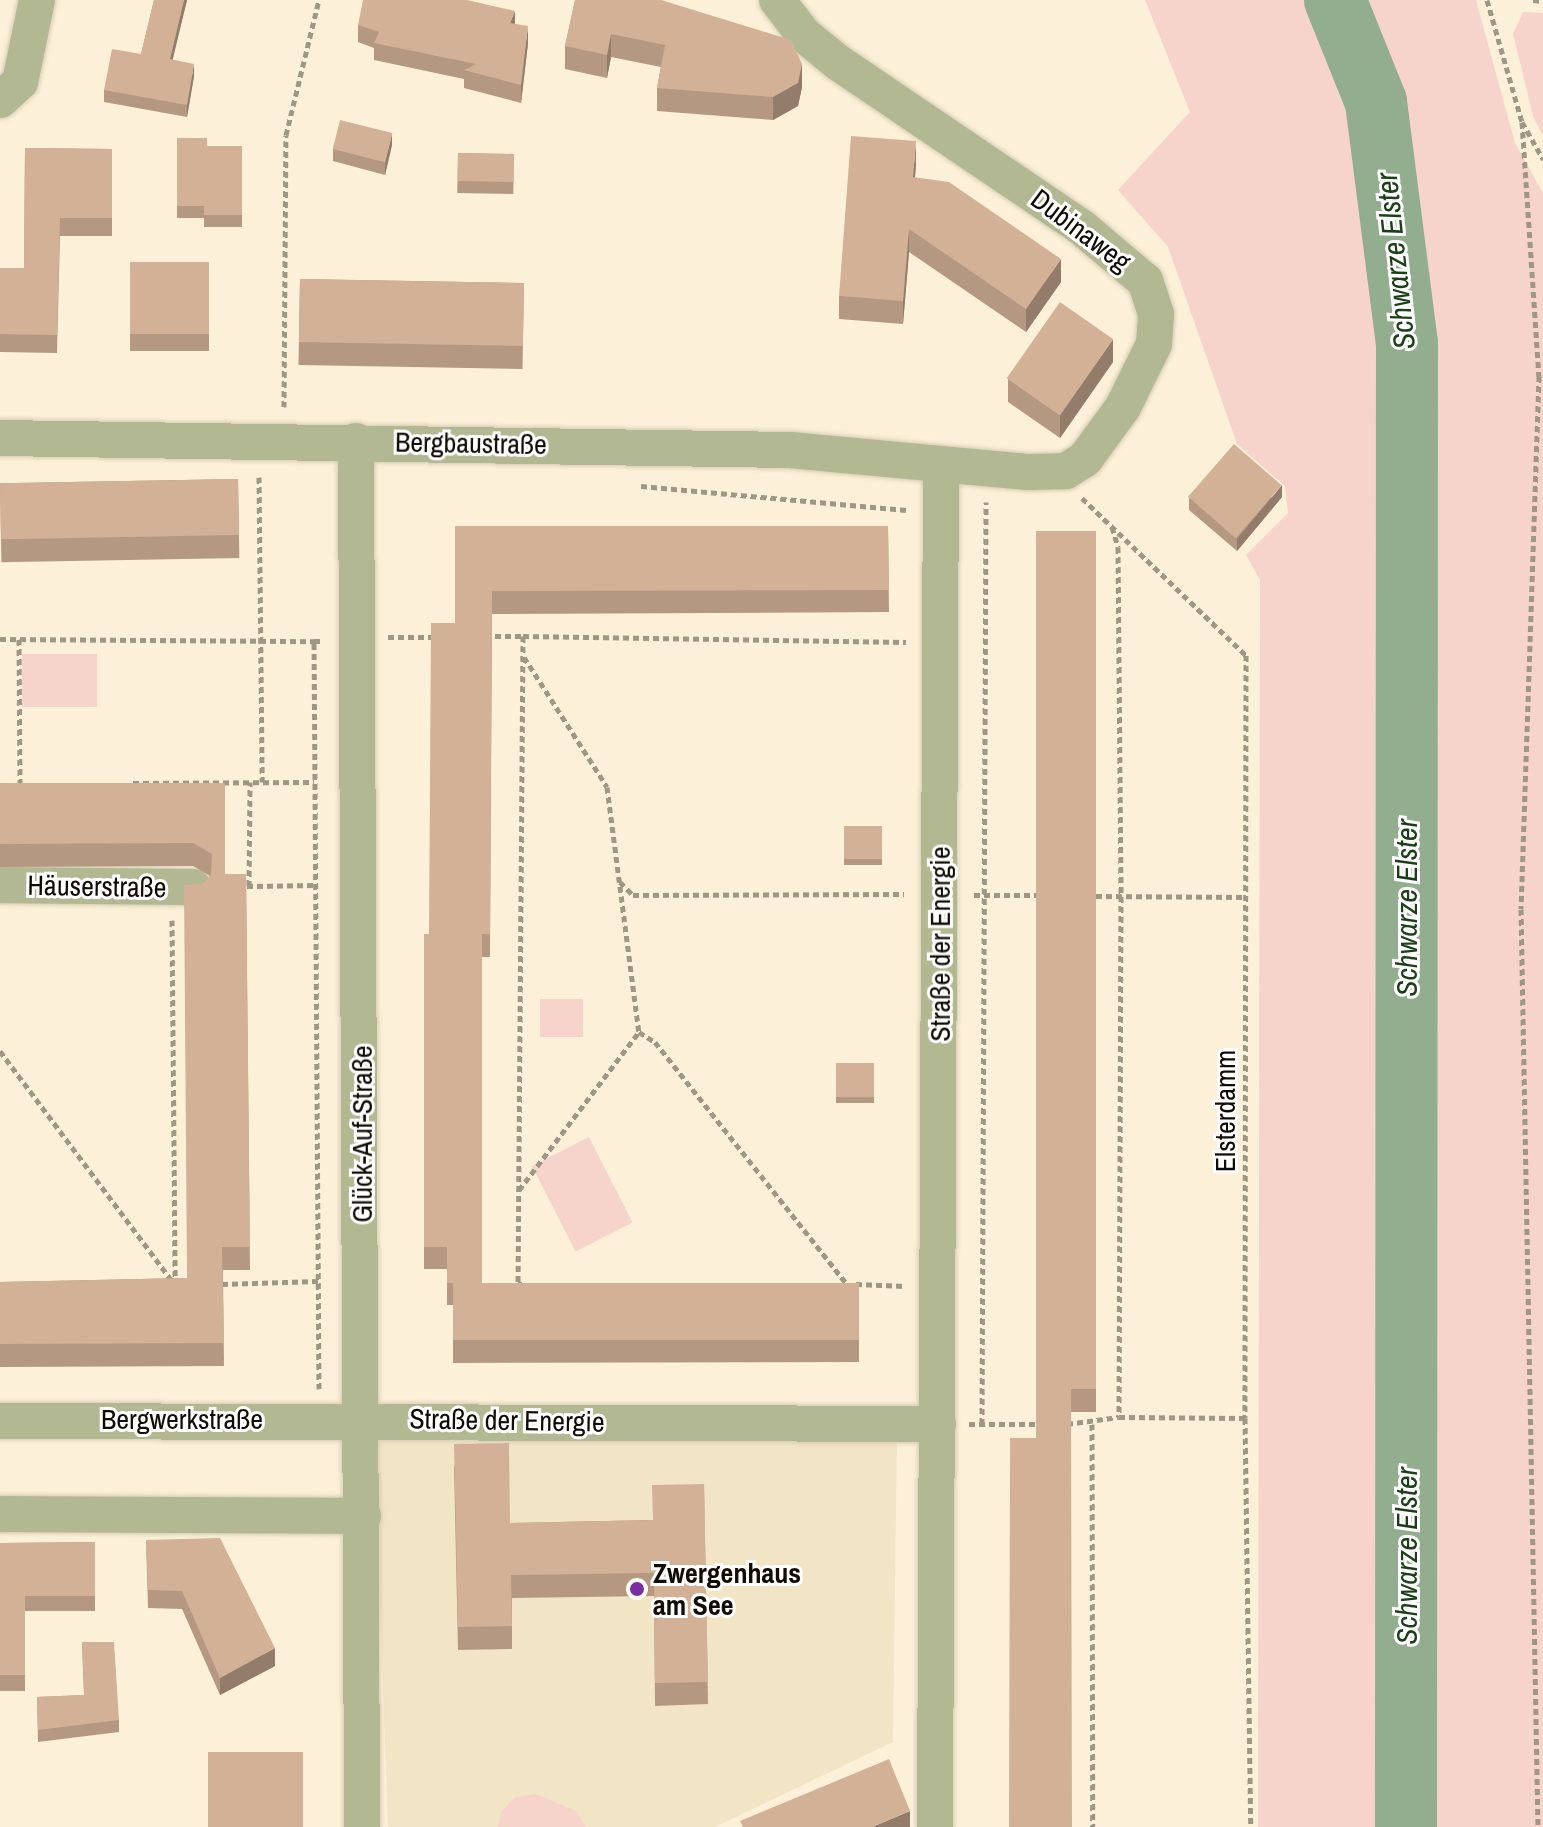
<!DOCTYPE html>
<meta charset="utf-8">
<style>
body{margin:0}
#map{position:relative;width:1543px;height:1827px;overflow:hidden;background:#fcf1d8;font-family:"Archivo Narrow",sans-serif}
div>[style]{position:absolute}
[style*='--x']{left:calc(var(--x)*1px);top:calc(var(--y)*1px);width:calc(var(--w)*1px);rotate:calc(var(--a)*1deg)}
.built>*{inset:0;background:#f2e5c5}
.green>*{inset:0;background:#f6d3cb;transform-origin:0 0}
.river>*{height:62px;margin:-31px;padding:0 31px;transform-origin:31px;border-radius:31px;background:#92ae8e}
.path>*{height:5px;margin-top:-2.5px;transform-origin:0;background:repeating-linear-gradient(90deg,#9f9785 0 6px,transparent 0 10px)}
.roads{filter:drop-shadow(0 0 2px #d6ccb6) drop-shadow(0 0 2px #d6ccb6)}
.minor>*{height:36px;margin:-18px;padding:0 18px;transform-origin:18px;border-radius:18px;background:#b2b892}
.wall>*{inset:0;background:#b59882;transform-origin:0 0}
.shaded-wall>*{inset:0;background:#947c6a}
.building>*{inset:0;background:#d3b197;transform-origin:0 0}
.dots>*{width:22px;height:22px;translate:-50% -50%;box-sizing:border-box;border:4px solid #fff;border-radius:50%}
span{translate:-50% -50%;white-space:nowrap;text-align:center;line-height:1.15;-webkit-text-stroke:6px #fff;paint-order:stroke}
.street-label{font-size:28px;color:#100c05}
.poi-label{font-size:28px;color:#100c05;font-weight:700}
.left{translate:0 -50%;text-align:left}
.water-label{font-size:30px;color:#1a4116;font-style:italic}
</style>
<div id="map">
<div class="built">
<div style="clip-path:polygon(374px 1430px,897px 1437px,893px 1742px,715px 1827px,388px 1827px)"></div>
</div>
<div class="green">
<div style="clip-path:polygon(1145px 0,1476px 0,1515px 143px,1543px 193px,1543px 1827px,1258px 1827px,1260px 580px,1246px 555px,1288px 513px,1285px 486px,1237px 444px,1168px 247px,1118px 190px,1190px 112px)"></div>
<div style="clip-path:polygon(1523px 12px,1543px 13px,1543px 136px,1533px 116px,1513px 34px)"></div>
<div style="left:22px;top:654px;width:75px;height:53px"></div>
<div style="left:583px;top:999px;width:38px;height:43px;rotate:90deg"></div>
<div style="left:589px;top:1137px;width:96px;height:64px;rotate:63deg"></div>
<div style="clip-path:polygon(536px 1794px,576px 1811px,586px 1827px,498px 1827px,501px 1812px,515px 1797px)"></div>
</div>
<div class="river">
<div style="--x:1335;--y:0;--w:110;--a:68.1"></div>
<div style="--x:1376;--y:102;--w:243;--a:82.7"></div>
<div style="--x:1407;--y:343;--w:1484;--a:90.04"></div>
</div>
<div class="path">
<div style="--x:1487;--y:0;--w:127;--a:74"></div>
<div style="--x:1522;--y:122;--w:43;--a:60.4"></div>
<div style="--x:1533;--y:0;--w:10;--a:6"></div>
<div style="--x:1522;--y:122;--w:255;--a:86.2"></div>
<div style="--x:1539;--y:376;--w:533;--a:91.93"></div>
<div style="--x:1521;--y:909;--w:918;--a:88.94"></div>
<div style="--x:284;--y:407;--w:272;--a:-89.6"></div>
<div style="--x:286;--y:135;--w:139;--a:-76.3"></div>
<div style="--x:259;--y:477;--w:305;--a:89.4"></div>
<div style="--x:641;--y:486;--w:266;--a:5.2"></div>
<div style="--x:1082;--y:498;--w:227;--a:43.8"></div>
<div style="--x:1246;--y:655;--w:763;--a:90.08"></div>
<div style="--x:1245;--y:1418;--w:409;--a:89.2"></div>
<div style="--x:1112;--y:527;--w:21;--a:73"></div>
<div style="--x:1118;--y:547;--w:349;--a:89.5"></div>
<div style="--x:1121;--y:896;--w:521;--a:90.22"></div>
<div style="--x:485;--y:636;--w:38;--a:0"></div>
<div style="--x:523;--y:636;--w:648;--a:90.44"></div>
<div style="--x:518;--y:1284;--w:4;--a:0"></div>
<div style="--x:523;--y:636;--w:383;--a:0.9"></div>
<div style="--x:388;--y:637;--w:46;--a:0"></div>
<div style="--x:0;--y:639;--w:314;--a:0.4"></div>
<div style="--x:19;--y:639;--w:145;--a:89.6"></div>
<div style="--x:524;--y:657;--w:154;--a:57.4"></div>
<div style="--x:607;--y:787;--w:247;--a:82.6"></div>
<div style="--x:639;--y:1032;--w:19;--a:32"></div>
<div style="--x:655;--y:1042;--w:308;--a:51.6"></div>
<div style="--x:133;--y:783;--w:181;--a:-0.3"></div>
<div style="--x:620;--y:882;--w:18;--a:45"></div>
<div style="--x:633;--y:895;--w:271;--a:-0.2"></div>
<div style="--x:247;--y:886;--w:69;--a:-0.8"></div>
<div style="--x:249;--y:886;--w:104;--a:-89.4"></div>
<div style="--x:974;--y:895;--w:66;--a:0"></div>
<div style="--x:1096;--y:896;--w:150;--a:0.4"></div>
<div style="--x:172;--y:920;--w:362;--a:89.5"></div>
<div style="--x:0;--y:1051;--w:291;--a:53.2"></div>
<div style="--x:519;--y:1190;--w:198;--a:-52.8"></div>
<div style="--x:222;--y:1284;--w:96;--a:-1.8"></div>
<div style="--x:856;--y:1284;--w:50;--a:2.3"></div>
<div style="--x:319;--y:1389;--w:748;--a:-90.38"></div>
<div style="--x:314;--y:641;--w:10;--a:0"></div>
<div style="--x:969;--y:1424;--w:70;--a:0"></div>
<div style="--x:982;--y:1424;--w:922;--a:-89.75"></div>
<div style="--x:1067;--y:1424;--w:52;--a:-7.7"></div>
<div style="--x:1119;--y:1417;--w:126;--a:0.5"></div>
<div style="--x:1092;--y:1424;--w:403;--a:89.9"></div>
</div>
<div class="roads">
<div class="minor">
<div style="--x:0;--y:100;--w:27;--a:-42"></div>
<div style="--x:20;--y:82;--w:84;--a:-78.3"></div>
<div style="--x:0;--y:438;--w:790;--a:0.87"></div>
<div style="--x:790;--y:450;--w:238;--a:5.3"></div>
<div style="--x:1027;--y:472;--w:39;--a:-1"></div>
<div style="--x:1066;--y:471;--w:22;--a:-32"></div>
<div style="--x:1085;--y:459;--w:64;--a:-53.8"></div>
<div style="--x:1123;--y:407;--w:70;--a:-63.8"></div>
<div style="--x:1154;--y:344;--w:30;--a:-86"></div>
<div style="--x:1156;--y:314;--w:35;--a:-108"></div>
<div style="--x:1145;--y:281;--w:84;--a:-139.8"></div>
<div style="--x:1081;--y:227;--w:291;--a:-145.9"></div>
<div style="--x:840;--y:64;--w:46;--a:-141.1"></div>
<div style="--x:804;--y:35;--w:44;--a:-127.6"></div>
<div style="--x:356;--y:441;--w:1386;--a:89.75"></div>
<div style="--x:0;--y:885;--w:193;--a:0.6"></div>
<div style="--x:0;--y:1421;--w:938;--a:0.18"></div>
<div style="--x:0;--y:1514;--w:363;--a:0.3"></div>
<div style="--x:935;--y:1827;--w:1362;--a:-89.75"></div>
</div>
</div>
<div class="wall">
<div style="clip-path:polygon(154px 0,187px 0,172px 60px,194px 76px,187px 117px,104px 102px,104px 90px,141px 54px)"></div>
<div style="clip-path:polygon(575px 0,802px 87px,798px 106px,773px 120px,657px 111px,657px 88px,661px 67px,611px 57px,607px 78px,565px 69px,565px 46px)"></div>
<div style="clip-path:polygon(515px 24px,528px 43px,521px 103px,464px 88px,464px 79px,374px 60px,374px 48px,358px 42px,358px 25px)"></div>
<div style="clip-path:polygon(177px 138px,207px 146px,242px 146px,242px 227px,204px 227px,204px 218px,177px 218px)"></div>
<div style="clip-path:polygon(392px 145px,385px 175px,333px 161px,333px 149px)"></div>
<div style="clip-path:polygon(25px 148px,112px 149px,112px 236px,60px 236px,57px 353px,0 352px,0 268px,24px 268px)"></div>
<div style="left:458px;top:153px;width:56px;height:40px;rotate:1deg"></div>
<div style="clip-path:polygon(916px 164px,915px 178px,1061px 282px,1026px 332px,909px 252px,903px 324px,839px 319px,839px 296px)"></div>
<div style="left:130px;top:262px;width:79px;height:89px"></div>
<div style="left:300px;top:279px;width:224px;height:86px;rotate:1deg"></div>
<div style="clip-path:polygon(1113px 362px,1060px 438px,1008px 402px,1008px 379px)"></div>
<div style="left:238px;top:479px;width:79px;height:238px;rotate:89deg"></div>
<div style="clip-path:polygon(1282px 497px,1237px 551px,1189px 510px,1189px 498px)"></div>
<div style="clip-path:polygon(455px 526px,888px 526px,889px 612px,492px 614px,490px 957px,482px 957px,482px 1283px,859px 1283px,859px 1362px,453px 1363px,453px 1305px,447px 1305px,447px 1269px,424px 1269px,424px 934px,429px 934px,455px 623px)"></div>
<div style="clip-path:polygon(1096px 531px,1096px 1412px,1071px 1412px,1036px 1438px)"></div>
<div style="clip-path:polygon(0 783px,225px 783px,225px 874px,246px 874px,250px 1270px,223px 1270px,224px 1366px,0 1367px,0 1282px,187px 1278px,203px 883px,210px 876px,193px 866px,0 867px)"></div>
<div style="left:844px;top:826px;width:38px;height:39px"></div>
<div style="left:836px;top:1063px;width:38px;height:40px"></div>
<div style="clip-path:polygon(454px 1466px,510px 1523px,653px 1520px,704px 1484px,708px 1704px,655px 1706px,654px 1596px,512px 1598px,512px 1649px,458px 1650px)"></div>
<div style="clip-path:polygon(146px 1540px,275px 1666px,220px 1695px,182px 1609px,148px 1608px)"></div>
<div style="clip-path:polygon(95px 1542px,95px 1611px,25px 1611px,25px 1691px,0 1691px,0 1543px)"></div>
<div style="clip-path:polygon(82px 1642px,119px 1720px,119px 1732px,38px 1742px,37px 1697px,84px 1695px)"></div>
</div>
<div class="shaded-wall">
<div style="clip-path:polygon(184px 0,187px 0,170px 71px,170px 59px)"></div>
<div style="clip-path:polygon(515px 11px,515px 29px,510px 23px)"></div>
<div style="clip-path:polygon(528px 26px,528px 43px,521px 103px,521px 85px)"></div>
<div style="clip-path:polygon(611px 34px,611px 57px,607px 78px,607px 55px)"></div>
<div style="clip-path:polygon(194px 64px,194px 76px,187px 117px,187px 105px)"></div>
<div style="clip-path:polygon(802px 64px,802px 87px,798px 106px,773px 120px,773px 97px)"></div>
<div style="clip-path:polygon(392px 133px,392px 145px,385px 175px,385px 163px)"></div>
<div style="clip-path:polygon(916px 141px,916px 164px,913px 200px,913px 177px)"></div>
<div style="clip-path:polygon(909px 229px,909px 252px,903px 324px,903px 301px)"></div>
<div style="clip-path:polygon(1061px 259px,1061px 282px,1026px 332px,1026px 309px)"></div>
<div style="clip-path:polygon(1113px 339px,1113px 362px,1060px 438px,1060px 415px)"></div>
<div style="clip-path:polygon(1282px 485px,1282px 497px,1237px 551px,1237px 539px)"></div>
<div style="clip-path:polygon(275px 1648px,275px 1666px,220px 1695px,220px 1678px)"></div>
<div style="clip-path:polygon(910px 1811px,910px 1827px,872px 1827px)"></div>
</div>
<div class="building">
<div style="clip-path:polygon(154px 0,184px 0,170px 59px,194px 64px,187px 105px,104px 90px,112px 49px,141px 54px)"></div>
<div style="clip-path:polygon(363px 0,467px 0,515px 11px,510px 23px,528px 26px,521px 85px,464px 70px,476px 64px,374px 43px,379px 32px,358px 25px)"></div>
<div style="clip-path:polygon(575px 0,661px 0,791px 40px,802px 64px,798px 83px,773px 97px,657px 88px,665px 45px,611px 34px,607px 55px,565px 46px)"></div>
<div style="left:340px;top:120px;width:54px;height:30px;rotate:14deg"></div>
<div style="clip-path:polygon(851px 136px,916px 141px,913px 177px,949px 182px,1061px 259px,1026px 309px,909px 229px,903px 301px,839px 296px)"></div>
<div style="clip-path:polygon(177px 138px,207px 138px,207px 146px,242px 146px,242px 215px,204px 215px,204px 206px,177px 206px)"></div>
<div style="clip-path:polygon(25px 148px,112px 149px,112px 218px,60px 218px,57px 335px,0 334px,0 268px,24px 268px)"></div>
<div style="left:458px;top:153px;width:56px;height:28px;rotate:1deg"></div>
<div style="left:130px;top:262px;width:79px;height:72px"></div>
<div style="left:300px;top:279px;width:224px;height:63px;rotate:1deg"></div>
<div style="left:1060px;top:302px;width:65px;height:93px;rotate:35deg"></div>
<div style="left:1234px;top:444px;width:63px;height:70px;rotate:41deg"></div>
<div style="left:238px;top:479px;width:56px;height:238px;rotate:89deg"></div>
<div style="clip-path:polygon(455px 526px,888px 526px,889px 590px,492px 591px,490px 934px,482px 934px,482px 1283px,859px 1283px,859px 1340px,453px 1340px,453px 1283px,447px 1283px,447px 1247px,424px 1247px,424px 934px,429px 934px,431px 623px,455px 623px)"></div>
<div style="clip-path:polygon(1036px 531px,1096px 531px,1096px 1389px,1071px 1389px,1072px 1827px,1009px 1827px,1010px 1438px,1036px 1438px)"></div>
<div style="clip-path:polygon(0 783px,225px 783px,225px 874px,246px 874px,250px 1247px,222px 1247px,224px 1343px,0 1344px,0 1282px,187px 1278px,184px 885px,203px 883px,211px 875px,212px 854px,193px 843px,0 844px)"></div>
<div style="left:844px;top:826px;width:38px;height:33px"></div>
<div style="left:836px;top:1063px;width:38px;height:34px"></div>
<div style="clip-path:polygon(509px 1443px,510px 1523px,653px 1520px,652px 1485px,704px 1484px,708px 1682px,655px 1683px,654px 1573px,511px 1575px,512px 1626px,458px 1627px,454px 1444px)"></div>
<div style="clip-path:polygon(220px 1538px,275px 1648px,220px 1678px,182px 1591px,148px 1590px,146px 1540px)"></div>
<div style="clip-path:polygon(95px 1542px,95px 1596px,25px 1596px,25px 1675px,0 1675px,0 1543px)"></div>
<div style="clip-path:polygon(82px 1642px,114px 1642px,119px 1720px,38px 1730px,37px 1697px,84px 1695px)"></div>
<div style="left:208px;top:1752px;width:95px;height:75px"></div>
<div style="clip-path:polygon(889px 1759px,910px 1811px,872px 1827px,743px 1827px,740px 1821px)"></div>
</div>
<div class="dots">
<div style="left:637px;top:1589px;background:#792fa1"></div>
</div>
<div class="street-label">
<span style="left:1081px;top:230px;rotate:37deg">Dubinaweg</span>
<span style="left:471px;top:443px;rotate:1deg">Bergbaustraße</span>
<span style="left:97px;top:886px;rotate:1deg">Häuserstraße</span>
<span style="left:940px;top:944px;rotate:-90deg">Straße der Energie</span>
<span style="left:1225px;top:1111px;rotate:-90deg">Elsterdamm</span>
<span style="left:362px;top:1134px;rotate:-90deg">Glück-Auf-Straße</span>
<span style="left:182px;top:1419px">Bergwerkstraße</span>
<span style="left:507px;top:1420px;rotate:1deg">Straße der Energie</span>
</div>
<div class="poi-label">
<span class="left" style="left:653px;top:1589px">Zwergenhaus<br>am See</span>
</div>
<div class="water-label">
<span style="left:1395px;top:261px;rotate:-96deg">Schwarze Elster</span>
<span style="left:1406px;top:908px;rotate:-90deg">Schwarze Elster</span>
<span style="left:1406px;top:1556px;rotate:-90deg">Schwarze Elster</span>
</div>
</div>
